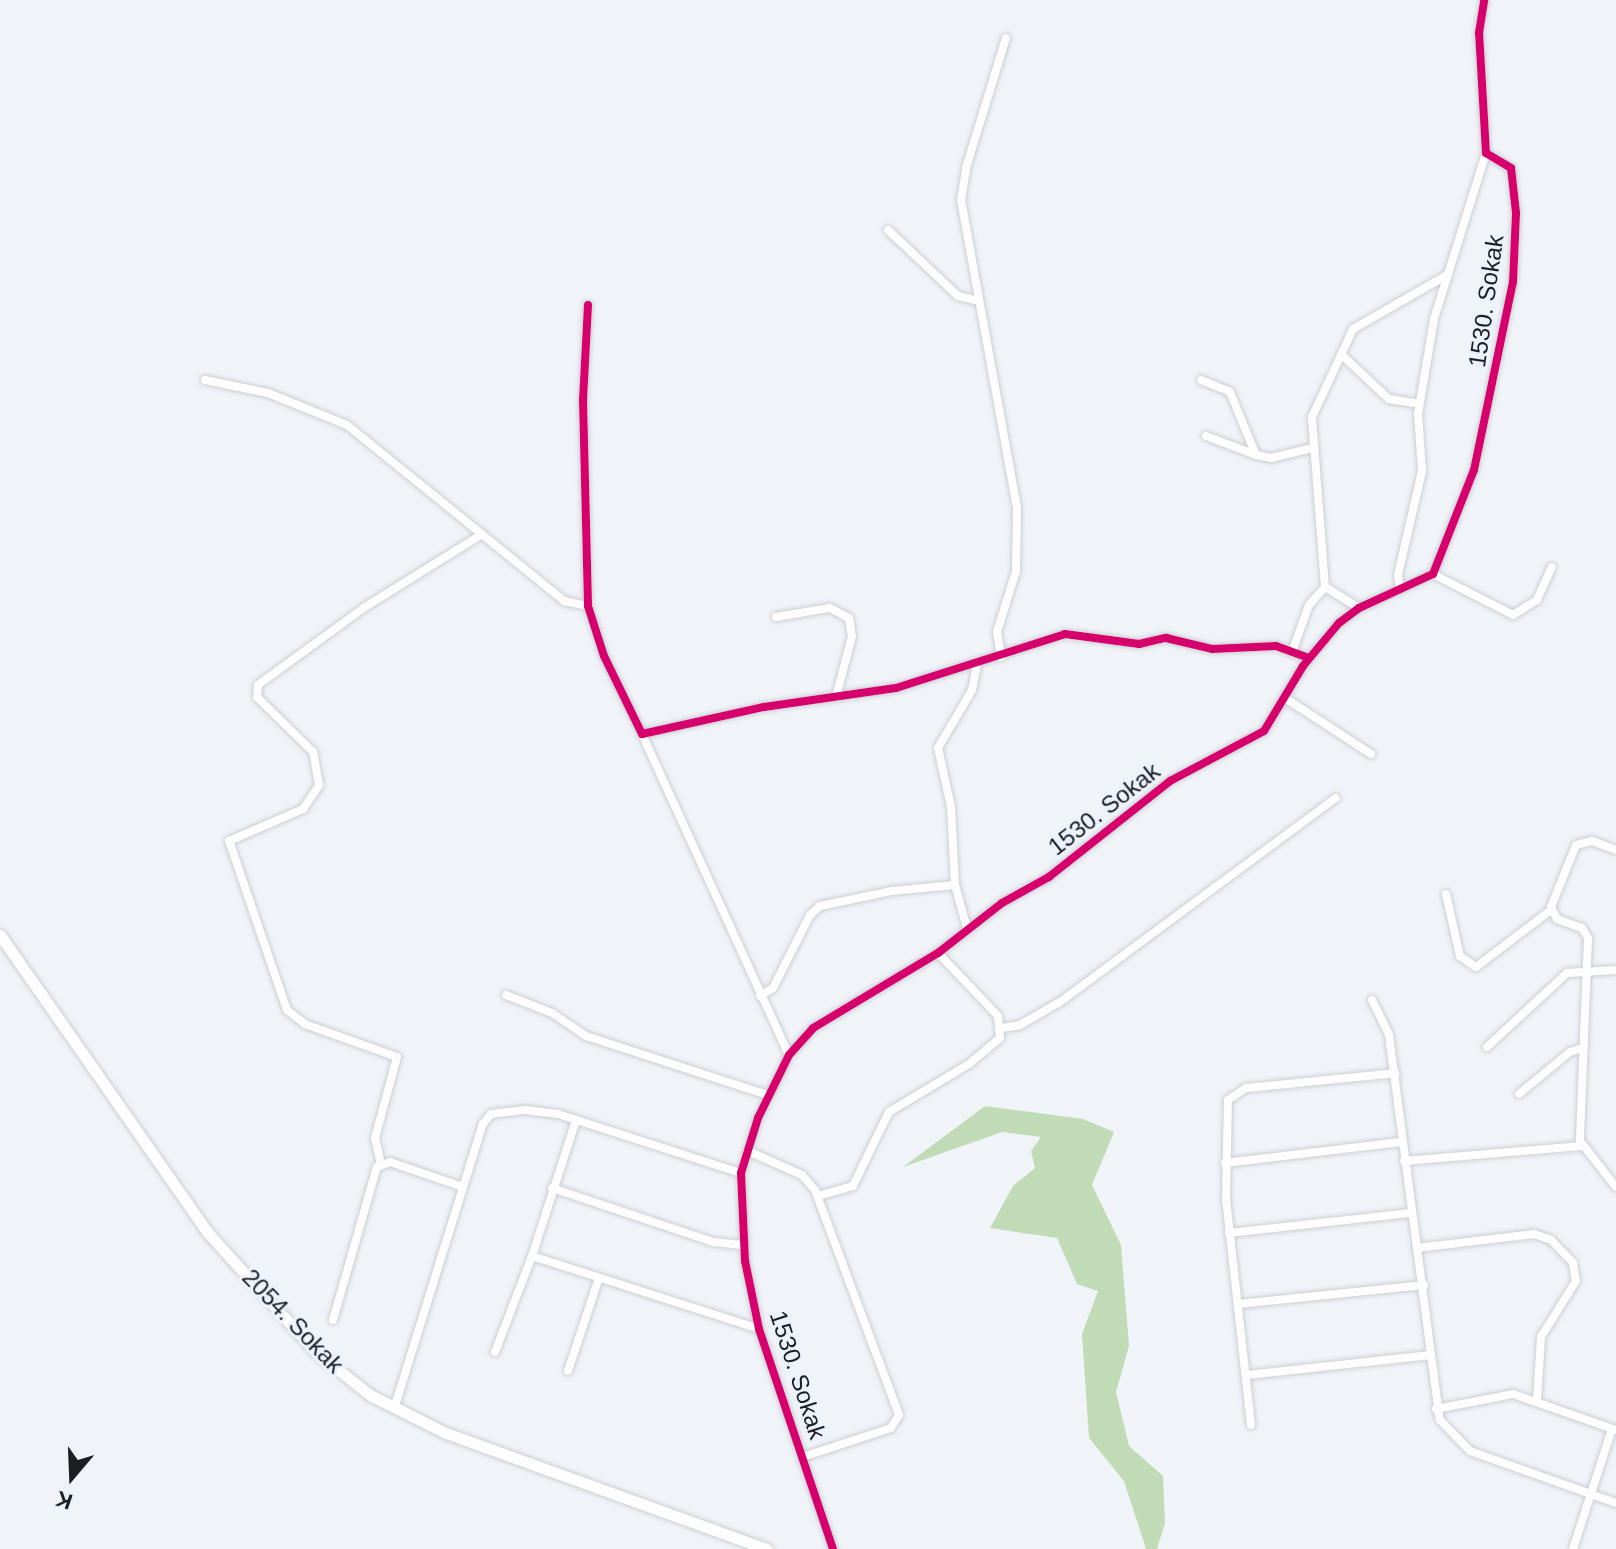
<!DOCTYPE html>
<style>
body{margin:0}
#map{position:relative;width:1616px;height:1549px;overflow:hidden;background:#f0f4f9;font-family:Arial,sans-serif}
div>[style]{position:absolute}
[style*='--x']{left:calc(var(--x)*1px);top:calc(var(--y)*1px);width:calc(var(--w)*1px);rotate:calc(var(--a)*1deg)}
.forest>*{inset:0;background:#c0dbb5}
.roads{filter:drop-shadow(0 0 2px #cccfd3) drop-shadow(0 0 2px #cccfd3)}
.minor>*{height:8px;margin:-4px;padding:0 4px;transform-origin:4px;border-radius:4px;background:#fdfdfe}
.secondary>*{height:11px;margin:-5.5px;padding:0 5.5px;transform-origin:5.5px;border-radius:5.5px;background:#fdfdfe}
.cycleway>*{height:8px;margin:-4px;padding:0 4px;transform-origin:4px;border-radius:4px;background:#d6006c}
span{translate:-50% -50%;white-space:nowrap;text-align:center;line-height:1.15;-webkit-text-stroke:6px #ecf3fd;paint-order:stroke}
.street-label{font-size:24px;color:#1c1f22}
.north{position:absolute;left:32px;top:1437px;width:80px;height:80px;-webkit-text-stroke:6px #ecf3fd;paint-order:stroke;rotate:199deg;font-size:22px;font-weight:700;line-height:32px;text-align:center;color:#1c1f22}
.north::after{content:'';display:block;margin:auto;width:28px;height:36px;background:#1c1f22;clip-path:polygon(50% 0,100% 100%,50% 72%,0 100%)}
</style>
<div id="map">
<div class="forest">
<div style="clip-path:polygon(985px 1106px,1083px 1119px,1114px 1132px,1092px 1185px,1121px 1245px,1129px 1346px,1116px 1392px,1129px 1446px,1163px 1476px,1165px 1523px,1157px 1549px,1146px 1549px,1124px 1481px,1089px 1438px,1082px 1334px,1098px 1291px,1077px 1284px,1057px 1238px,990px 1228px,1013px 1186px,1035px 1168px,1031px 1151px,1041px 1137px,1002px 1132px,903px 1167px)"></div>
</div>
<div class="roads">
<div class="minor">
<div style="--x:888;--y:230;--w:96;--a:43.3"></div>
<div style="--x:958;--y:296;--w:18;--a:13"></div>
<div style="--x:588;--y:305;--w:95;--a:93"></div>
<div style="--x:583;--y:400;--w:206;--a:88.6"></div>
<div style="--x:588;--y:606;--w:52;--a:72.3"></div>
<div style="--x:604;--y:656;--w:87;--a:64"></div>
<div style="--x:642;--y:734;--w:125;--a:-12.5"></div>
<div style="--x:764;--y:707;--w:133;--a:-8.2"></div>
<div style="--x:896;--y:688;--w:177;--a:-17.7"></div>
<div style="--x:1065;--y:634;--w:75;--a:7.7"></div>
<div style="--x:1139;--y:644;--w:28;--a:-13"></div>
<div style="--x:1166;--y:638;--w:47;--a:13.4"></div>
<div style="--x:1212;--y:649;--w:64;--a:-2.7"></div>
<div style="--x:1276;--y:646;--w:35;--a:20"></div>
<div style="--x:1343;--y:356;--w:63;--a:43.1"></div>
<div style="--x:1389;--y:399;--w:31;--a:9"></div>
<div style="--x:205;--y:380;--w:64;--a:11.7"></div>
<div style="--x:268;--y:393;--w:85;--a:22.1"></div>
<div style="--x:347;--y:425;--w:279;--a:39"></div>
<div style="--x:564;--y:601;--w:25;--a:12"></div>
<div style="--x:1201;--y:380;--w:31;--a:22"></div>
<div style="--x:1230;--y:392;--w:68;--a:67.6"></div>
<div style="--x:1256;--y:455;--w:15;--a:11"></div>
<div style="--x:1271;--y:458;--w:42;--a:-13.7"></div>
<div style="--x:1206;--y:436;--w:53;--a:20.8"></div>
<div style="--x:1433;--y:574;--w:90;--a:27.1"></div>
<div style="--x:1513;--y:615;--w:28;--a:-32"></div>
<div style="--x:1537;--y:600;--w:36;--a:-66"></div>
<div style="--x:1400;--y:588;--w:13;--a:-99"></div>
<div style="--x:1398;--y:575;--w:107;--a:-77"></div>
<div style="--x:1422;--y:471;--w:57;--a:-94"></div>
<div style="--x:1418;--y:414;--w:96;--a:-80.4"></div>
<div style="--x:1434;--y:319;--w:174;--a:-72.6"></div>
<div style="--x:1359;--y:608;--w:40;--a:-148"></div>
<div style="--x:1325;--y:587;--w:170;--a:-94.4"></div>
<div style="--x:1312;--y:417;--w:97;--a:-65"></div>
<div style="--x:1353;--y:329;--w:106;--a:-29.9"></div>
<div style="--x:776;--y:617;--w:55;--a:-9.5"></div>
<div style="--x:830;--y:608;--w:21;--a:28"></div>
<div style="--x:849;--y:618;--w:18;--a:81"></div>
<div style="--x:852;--y:636;--w:63;--a:104.7"></div>
<div style="--x:1292;--y:652;--w:50;--a:-70.1"></div>
<div style="--x:1309;--y:605;--w:24;--a:-48"></div>
<div style="--x:1001;--y:657;--w:25;--a:-99"></div>
<div style="--x:997;--y:632;--w:64;--a:-72.7"></div>
<div style="--x:1016;--y:571;--w:63;--a:-89.1"></div>
<div style="--x:1017;--y:508;--w:312;--a:-100.3"></div>
<div style="--x:961;--y:201;--w:33;--a:-81"></div>
<div style="--x:966;--y:168;--w:136;--a:-72.9"></div>
<div style="--x:1285;--y:698;--w:103;--a:33.1"></div>
<div style="--x:642;--y:734;--w:353;--a:65.4"></div>
<div style="--x:1616;--y:850;--w:26;--a:-159"></div>
<div style="--x:1592;--y:841;--w:16;--a:166"></div>
<div style="--x:1576;--y:845;--w:67;--a:112"></div>
<div style="--x:1551;--y:907;--w:13;--a:63"></div>
<div style="--x:1557;--y:919;--w:27;--a:20"></div>
<div style="--x:1582;--y:928;--w:12;--a:59"></div>
<div style="--x:1588;--y:938;--w:203;--a:92.3"></div>
<div style="--x:1580;--y:1141;--w:58;--a:52"></div>
<div style="--x:1446;--y:894;--w:64;--a:77.3"></div>
<div style="--x:1460;--y:956;--w:19;--a:35"></div>
<div style="--x:1476;--y:967;--w:94;--a:-37.2"></div>
<div style="--x:967;--y:928;--w:45;--a:-105.6"></div>
<div style="--x:955;--y:885;--w:78;--a:-92.9"></div>
<div style="--x:951;--y:807;--w:60;--a:-102.4"></div>
<div style="--x:938;--y:748;--w:67;--a:-59.6"></div>
<div style="--x:972;--y:690;--w:25;--a:-79"></div>
<div style="--x:506;--y:995;--w:49;--a:21.4"></div>
<div style="--x:552;--y:1013;--w:41;--a:34.1"></div>
<div style="--x:586;--y:1036;--w:191;--a:18"></div>
<div style="--x:760;--y:996;--w:15;--a:-32"></div>
<div style="--x:773;--y:988;--w:82;--a:-63.1"></div>
<div style="--x:810;--y:915;--w:13;--a:-42"></div>
<div style="--x:820;--y:906;--w:74;--a:-11.8"></div>
<div style="--x:892;--y:891;--w:63;--a:-5.4"></div>
<div style="--x:1372;--y:1000;--w:39;--a:64"></div>
<div style="--x:1389;--y:1035;--w:388;--a:82.5"></div>
<div style="--x:1440;--y:1420;--w:43;--a:45.9"></div>
<div style="--x:1470;--y:1451;--w:155;--a:19.6"></div>
<div style="--x:1002;--y:1028;--w:18;--a:-9"></div>
<div style="--x:1020;--y:1025;--w:46;--a:-29.9"></div>
<div style="--x:1060;--y:1002;--w:343;--a:-36.5"></div>
<div style="--x:1487;--y:1047;--w:109;--a:-42.8"></div>
<div style="--x:1567;--y:973;--w:49;--a:-3.5"></div>
<div style="--x:1519;--y:1094;--w:66;--a:-39.5"></div>
<div style="--x:1570;--y:1052;--w:14;--a:-17"></div>
<div style="--x:576;--y:1120;--w:143;--a:107.9"></div>
<div style="--x:532;--y:1256;--w:238;--a:17.8"></div>
<div style="--x:748;--y:1151;--w:59;--a:24"></div>
<div style="--x:802;--y:1175;--w:20;--a:49"></div>
<div style="--x:815;--y:1190;--w:240;--a:69.5"></div>
<div style="--x:899;--y:1415;--w:15;--a:122"></div>
<div style="--x:891;--y:1428;--w:93;--a:161.8"></div>
<div style="--x:1404;--y:1161;--w:178;--a:-4.8"></div>
<div style="--x:1225;--y:1163;--w:177;--a:-6.8"></div>
<div style="--x:381;--y:1164;--w:27;--a:-103"></div>
<div style="--x:375;--y:1138;--w:84;--a:-74.8"></div>
<div style="--x:397;--y:1057;--w:98;--a:-160.3"></div>
<div style="--x:305;--y:1024;--w:23;--a:-142"></div>
<div style="--x:287;--y:1010;--w:179;--a:-108.9"></div>
<div style="--x:229;--y:841;--w:81;--a:-23.4"></div>
<div style="--x:303;--y:809;--w:29;--a:-56"></div>
<div style="--x:319;--y:785;--w:34;--a:-100"></div>
<div style="--x:313;--y:752;--w:78;--a:-135.5"></div>
<div style="--x:257;--y:697;--w:12;--a:-85"></div>
<div style="--x:258;--y:685;--w:132;--a:-36.1"></div>
<div style="--x:365;--y:607;--w:134;--a:-31.9"></div>
<div style="--x:552;--y:1188;--w:170;--a:18.5"></div>
<div style="--x:713;--y:1242;--w:31;--a:6"></div>
<div style="--x:818;--y:1196;--w:36;--a:-16"></div>
<div style="--x:853;--y:1186;--w:82;--a:-64.1"></div>
<div style="--x:889;--y:1112;--w:93;--a:-31"></div>
<div style="--x:969;--y:1064;--w:40;--a:-40"></div>
<div style="--x:1000;--y:1038;--w:22;--a:-95"></div>
<div style="--x:998;--y:1016;--w:87;--a:-133.6"></div>
<div style="--x:1229;--y:1233;--w:181;--a:-6.3"></div>
<div style="--x:1417;--y:1248;--w:118;--a:-6.8"></div>
<div style="--x:1534;--y:1234;--w:18;--a:19"></div>
<div style="--x:1551;--y:1240;--w:32;--a:46"></div>
<div style="--x:1573;--y:1263;--w:18;--a:81"></div>
<div style="--x:1576;--y:1281;--w:66;--a:122"></div>
<div style="--x:1541;--y:1337;--w:64;--a:93.6"></div>
<div style="--x:1238;--y:1304;--w:187;--a:-5.8"></div>
<div style="--x:333;--y:1320;--w:159;--a:-74"></div>
<div style="--x:377;--y:1167;--w:14;--a:-21"></div>
<div style="--x:390;--y:1162;--w:77;--a:18.9"></div>
<div style="--x:495;--y:1352;--w:103;--a:-68.9"></div>
<div style="--x:568;--y:1371;--w:95;--a:-71.6"></div>
<div style="--x:1247;--y:1375;--w:185;--a:-6.2"></div>
<div style="--x:394;--y:1409;--w:299;--a:-72.7"></div>
<div style="--x:483;--y:1124;--w:13;--a:-51"></div>
<div style="--x:491;--y:1114;--w:34;--a:-7"></div>
<div style="--x:525;--y:1110;--w:33;--a:7"></div>
<div style="--x:558;--y:1114;--w:192;--a:17.9"></div>
<div style="--x:1436;--y:1409;--w:78;--a:-11"></div>
<div style="--x:1513;--y:1394;--w:109;--a:19.3"></div>
<div style="--x:1251;--y:1425;--w:226;--a:-96.3"></div>
<div style="--x:1226;--y:1200;--w:100;--a:-88.9"></div>
<div style="--x:1228;--y:1100;--w:22;--a:-34"></div>
<div style="--x:1246;--y:1088;--w:150;--a:-5.7"></div>
<div style="--x:833;--y:1549;--w:232;--a:-108.6"></div>
<div style="--x:759;--y:1329;--w:69;--a:-101.6"></div>
<div style="--x:745;--y:1261;--w:88;--a:-92.6"></div>
<div style="--x:741;--y:1173;--w:58;--a:-72.8"></div>
<div style="--x:758;--y:1118;--w:70;--a:-63.8"></div>
<div style="--x:789;--y:1055;--w:36;--a:-48"></div>
<div style="--x:813;--y:1028;--w:146;--a:-31"></div>
<div style="--x:938;--y:953;--w:81;--a:-38"></div>
<div style="--x:1002;--y:903;--w:54;--a:-29"></div>
<div style="--x:1049;--y:877;--w:154;--a:-38.4"></div>
<div style="--x:1170;--y:781;--w:106;--a:-28"></div>
<div style="--x:1264;--y:731;--w:76;--a:-59"></div>
<div style="--x:1303;--y:666;--w:56;--a:-50.1"></div>
<div style="--x:1339;--y:623;--w:25;--a:-37"></div>
<div style="--x:1359;--y:608;--w:81;--a:-24.7"></div>
<div style="--x:1433;--y:574;--w:112;--a:-68.5"></div>
<div style="--x:1474;--y:470;--w:192;--a:-78.3"></div>
<div style="--x:1513;--y:282;--w:69;--a:-87.5"></div>
<div style="--x:1516;--y:213;--w:45;--a:-96.3"></div>
<div style="--x:1511;--y:168;--w:29;--a:-149"></div>
<div style="--x:1486;--y:153;--w:120;--a:-93.3"></div>
<div style="--x:1479;--y:33;--w:33;--a:-81"></div>
<div style="--x:1573;--y:1549;--w:126;--a:-72"></div>
</div>
<div class="secondary">
<div style="--x:0;--y:935;--w:363;--a:55.1"></div>
<div style="--x:208;--y:1233;--w:161;--a:47.8"></div>
<div style="--x:316;--y:1352;--w:69;--a:38.5"></div>
<div style="--x:370;--y:1395;--w:85;--a:26.6"></div>
<div style="--x:446;--y:1433;--w:341;--a:19.9"></div>
</div>
</div>
<div class="cycleway">
<div style="--x:588;--y:305;--w:95;--a:93"></div>
<div style="--x:583;--y:400;--w:206;--a:88.6"></div>
<div style="--x:588;--y:606;--w:52;--a:72.3"></div>
<div style="--x:604;--y:656;--w:87;--a:64"></div>
<div style="--x:642;--y:734;--w:125;--a:-12.5"></div>
<div style="--x:764;--y:707;--w:133;--a:-8.2"></div>
<div style="--x:896;--y:688;--w:177;--a:-17.7"></div>
<div style="--x:1065;--y:634;--w:75;--a:7.7"></div>
<div style="--x:1139;--y:644;--w:28;--a:-13"></div>
<div style="--x:1166;--y:638;--w:47;--a:13.4"></div>
<div style="--x:1212;--y:649;--w:64;--a:-2.7"></div>
<div style="--x:1276;--y:646;--w:35;--a:20"></div>
<div style="--x:833;--y:1549;--w:232;--a:-108.6"></div>
<div style="--x:759;--y:1329;--w:69;--a:-101.6"></div>
<div style="--x:745;--y:1261;--w:88;--a:-92.6"></div>
<div style="--x:741;--y:1173;--w:58;--a:-72.8"></div>
<div style="--x:758;--y:1118;--w:70;--a:-63.8"></div>
<div style="--x:789;--y:1055;--w:36;--a:-48"></div>
<div style="--x:813;--y:1028;--w:146;--a:-31"></div>
<div style="--x:938;--y:953;--w:81;--a:-38"></div>
<div style="--x:1002;--y:903;--w:54;--a:-29"></div>
<div style="--x:1049;--y:877;--w:154;--a:-38.4"></div>
<div style="--x:1170;--y:781;--w:106;--a:-28"></div>
<div style="--x:1264;--y:731;--w:76;--a:-59"></div>
<div style="--x:1303;--y:666;--w:56;--a:-50.1"></div>
<div style="--x:1339;--y:623;--w:25;--a:-37"></div>
<div style="--x:1359;--y:608;--w:81;--a:-24.7"></div>
<div style="--x:1433;--y:574;--w:112;--a:-68.5"></div>
<div style="--x:1474;--y:470;--w:192;--a:-78.3"></div>
<div style="--x:1513;--y:282;--w:69;--a:-87.5"></div>
<div style="--x:1516;--y:213;--w:45;--a:-96.3"></div>
<div style="--x:1511;--y:168;--w:29;--a:-149"></div>
<div style="--x:1486;--y:153;--w:120;--a:-93.3"></div>
<div style="--x:1479;--y:33;--w:33;--a:-81"></div>
</div>
<div class="street-label">
<span style="left:1486px;top:301px;rotate:-82deg">1530. Sokak</span>
<span style="left:1104px;top:809px;rotate:-38deg">1530. Sokak</span>
<span style="left:293px;top:1321px;rotate:46deg">2054. Sokak</span>
<span style="left:798px;top:1375px;rotate:72deg">1530. Sokak</span>
</div>
<div class="north">K</div>
</div>
